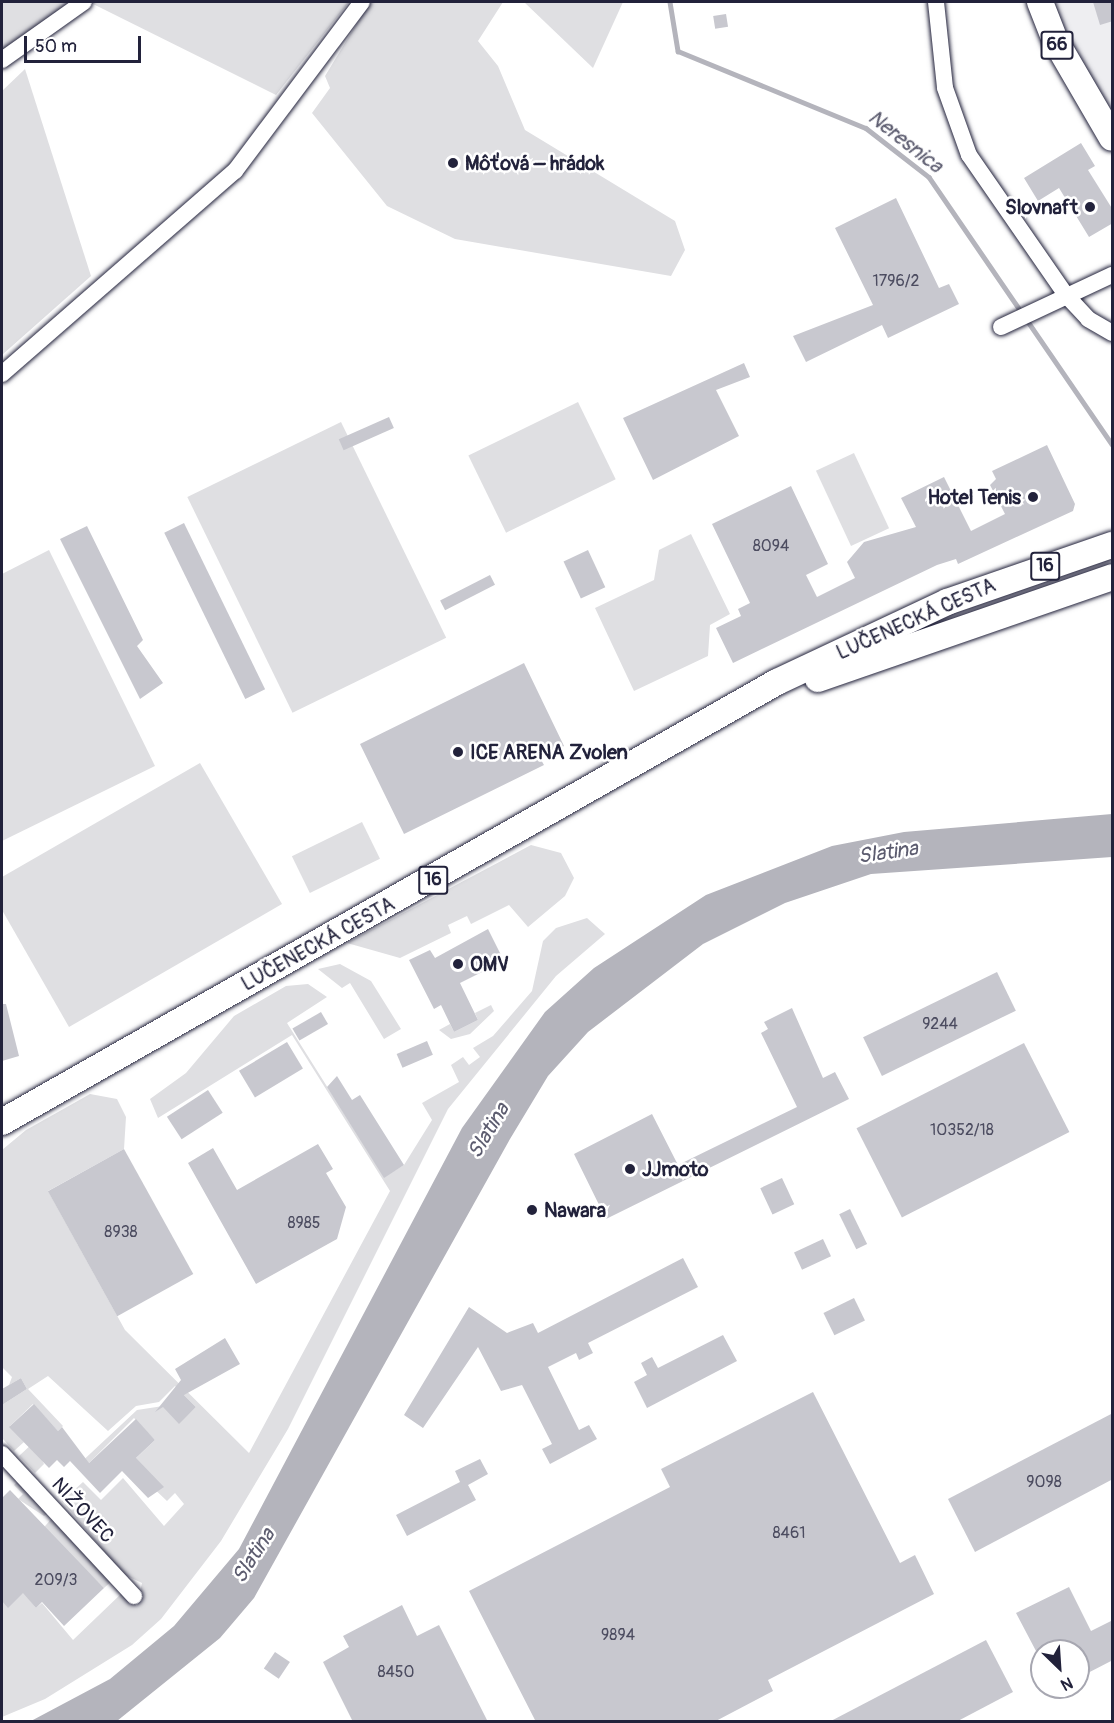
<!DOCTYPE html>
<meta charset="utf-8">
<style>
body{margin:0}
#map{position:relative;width:1114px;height:1723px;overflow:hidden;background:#fff;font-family:Pangolin,sans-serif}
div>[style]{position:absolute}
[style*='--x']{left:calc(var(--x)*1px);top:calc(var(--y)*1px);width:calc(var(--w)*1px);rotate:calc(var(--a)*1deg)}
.built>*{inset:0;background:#eeeef1}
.green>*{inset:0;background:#dfdfe2;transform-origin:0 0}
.water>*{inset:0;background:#b4b4bc}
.stream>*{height:4.5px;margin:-2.25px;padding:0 2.25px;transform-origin:2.25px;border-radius:2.25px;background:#b4b4bc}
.building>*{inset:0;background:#c8c8cf;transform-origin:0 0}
.roads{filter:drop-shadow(0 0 2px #22223b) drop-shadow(0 0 2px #22223b)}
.minor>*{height:16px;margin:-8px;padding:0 8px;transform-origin:8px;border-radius:8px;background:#fff}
.primary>*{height:26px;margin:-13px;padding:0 13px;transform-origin:13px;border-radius:13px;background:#fff}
.dots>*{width:16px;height:16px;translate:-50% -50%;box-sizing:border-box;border:3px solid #fff;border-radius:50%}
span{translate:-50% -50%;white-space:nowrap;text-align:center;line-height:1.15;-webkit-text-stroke:5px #fff;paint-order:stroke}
.number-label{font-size:16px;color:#4c4c60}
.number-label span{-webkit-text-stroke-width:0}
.shield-label span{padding:2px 4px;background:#fff;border:2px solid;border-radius:4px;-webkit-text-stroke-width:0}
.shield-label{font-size:18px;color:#22223b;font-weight:700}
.poi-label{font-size:20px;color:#22223b;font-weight:700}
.left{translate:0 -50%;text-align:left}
.right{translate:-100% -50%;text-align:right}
.street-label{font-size:20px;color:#22223b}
.water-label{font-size:21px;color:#5c5c6f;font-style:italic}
.frame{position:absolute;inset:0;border:3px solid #22223b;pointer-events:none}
.north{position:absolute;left:1030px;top:1639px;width:60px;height:60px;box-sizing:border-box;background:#fff;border:2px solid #a7a7b1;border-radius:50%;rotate:155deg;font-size:16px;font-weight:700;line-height:24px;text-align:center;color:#22223b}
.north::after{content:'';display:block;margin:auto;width:21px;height:27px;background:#22223b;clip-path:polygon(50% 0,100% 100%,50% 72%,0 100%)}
.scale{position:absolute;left:24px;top:36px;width:117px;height:27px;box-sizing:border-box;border:3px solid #22223b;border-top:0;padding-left:8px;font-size:18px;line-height:21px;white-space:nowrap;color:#22223b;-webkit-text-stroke:4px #fff;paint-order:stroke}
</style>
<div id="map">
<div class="built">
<div style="clip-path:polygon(1033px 2px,1112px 2px,1112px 111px)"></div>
</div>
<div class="green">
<div style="clip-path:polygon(2px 2px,73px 2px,2px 55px)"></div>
<div style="clip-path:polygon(89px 2px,349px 2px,276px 95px)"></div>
<div style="clip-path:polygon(370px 2px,503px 2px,478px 41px,498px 66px,525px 130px,675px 221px,685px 250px,671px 276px,455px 239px,387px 206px,312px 113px,330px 88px,325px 76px)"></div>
<div style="clip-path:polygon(524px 2px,623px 2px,593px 68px)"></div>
<div style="clip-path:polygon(25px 69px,91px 276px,2px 355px,2px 91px)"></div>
<div style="left:578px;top:402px;width:86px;height:122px;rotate:64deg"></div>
<div style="left:341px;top:422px;width:240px;height:171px;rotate:64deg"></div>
<div style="left:854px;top:453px;width:83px;height:42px;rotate:65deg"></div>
<div style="clip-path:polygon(691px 534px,730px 614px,710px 625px,708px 656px,634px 691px,595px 608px,654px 580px,659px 550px)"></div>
<div style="clip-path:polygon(49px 550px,155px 766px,2px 841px,2px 574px)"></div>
<div style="clip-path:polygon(200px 763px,282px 904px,69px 1027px,2px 910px,2px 877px)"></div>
<div style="left:362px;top:822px;width:41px;height:78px;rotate:64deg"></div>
<div style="clip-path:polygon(531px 845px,561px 853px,574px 878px,565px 896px,528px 927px,509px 905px,471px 924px,467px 916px,448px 925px,451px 933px,400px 958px,347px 943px)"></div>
<div style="clip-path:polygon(587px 918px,605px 934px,556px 976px,448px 1109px,288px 1429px,221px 1541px,161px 1619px,132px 1645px,45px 1699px,2px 1717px,2px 1575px,53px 1517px,113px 1580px,104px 1588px,88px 1572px,28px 1598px,36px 1608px,42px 1603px,73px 1640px,123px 1592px,137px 1606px,142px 1583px,123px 1574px,62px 1501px,83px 1482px,101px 1500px,123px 1478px,164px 1526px,184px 1504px,175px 1493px,167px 1501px,129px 1465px,155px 1440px,134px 1418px,85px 1467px,76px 1467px,137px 1410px,163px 1406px,179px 1423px,196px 1407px,175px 1386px,159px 1402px,136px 1406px,108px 1431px,48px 1376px,28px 1389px,63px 1426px,58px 1431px,33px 1404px,10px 1426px,24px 1442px,14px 1451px,2px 1438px,2px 1405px,27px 1389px,21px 1378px,9px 1385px,12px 1377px,2px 1367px,2px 1150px,26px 1130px,90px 1094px,117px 1099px,126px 1117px,124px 1149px,48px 1191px,125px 1330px,249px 1453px,390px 1191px,292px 1035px,158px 1118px,150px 1099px,186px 1073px,234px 1016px,286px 986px,308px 984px,327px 997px,287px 1023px,384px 1177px,404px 1165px,432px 1120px,422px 1103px,459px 1082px,451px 1065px,463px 1057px,469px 1065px,480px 1057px,473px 1048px,493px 1036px,532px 991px,543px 941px,556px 928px)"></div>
<div style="clip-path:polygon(340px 964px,371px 981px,401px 1029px,384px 1039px,350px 983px,342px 988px,318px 969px)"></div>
<div style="clip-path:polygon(491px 1005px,494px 1011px,470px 1034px,451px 1039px,439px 1030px,450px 1024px,454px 1032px,478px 1020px,475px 1013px)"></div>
<div style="clip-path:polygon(34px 1442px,44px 1464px,35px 1473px,19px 1456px)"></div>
<div style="clip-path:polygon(18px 1481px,48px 1513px,44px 1516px,18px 1499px,23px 1494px,14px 1485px)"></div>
</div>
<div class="water">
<div style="clip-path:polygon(1112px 814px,1112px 857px,871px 874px,785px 903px,703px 944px,588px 1032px,548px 1076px,510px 1139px,254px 1598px,220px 1638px,117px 1721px,31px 1721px,110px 1679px,174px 1626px,239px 1549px,462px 1128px,545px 1012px,594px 968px,706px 895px,832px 846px,904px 832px)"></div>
</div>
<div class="stream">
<div style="--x:670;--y:2;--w:50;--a:80.7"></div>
<div style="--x:678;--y:51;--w:203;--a:22.3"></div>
<div style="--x:866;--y:128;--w:80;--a:37.9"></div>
<div style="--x:929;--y:177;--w:324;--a:55.6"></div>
</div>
<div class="building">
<div style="clip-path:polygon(1093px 2px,1113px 2px,1113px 21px,1100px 25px)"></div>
<div style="left:726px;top:14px;width:13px;height:13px;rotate:81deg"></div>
<div style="clip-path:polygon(1081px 143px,1095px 166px,1088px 170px,1113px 210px,1113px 223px,1089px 237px,1059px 188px,1038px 201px,1024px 178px)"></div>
<div style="clip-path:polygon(896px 198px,939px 288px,949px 284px,959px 304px,888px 338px,882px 325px,806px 362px,793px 336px,873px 305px,835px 228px)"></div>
<div style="clip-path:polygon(744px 363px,750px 377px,716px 390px,739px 436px,653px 480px,623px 418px)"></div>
<div style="left:389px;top:417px;width:12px;height:55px;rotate:66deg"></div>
<div style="clip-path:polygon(1047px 445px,1075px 504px,1073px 511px,958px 564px,956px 559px,937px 565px,733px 663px,716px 628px,741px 616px,738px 609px,750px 603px,712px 524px,791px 486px,828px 564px,806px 575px,817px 597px,855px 578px,847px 562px,864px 542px,916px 527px,901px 498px,944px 477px,971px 531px,1005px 514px,990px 485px,996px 479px,992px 471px)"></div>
<div style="left:184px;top:523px;width:185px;height:22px;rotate:64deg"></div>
<div style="clip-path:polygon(87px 526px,143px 640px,137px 646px,163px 683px,140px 699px,60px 539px)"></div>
<div style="left:588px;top:550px;width:41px;height:27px;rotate:65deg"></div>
<div style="left:490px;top:575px;width:11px;height:56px;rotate:63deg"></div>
<div style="clip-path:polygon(524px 663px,564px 746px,540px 758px,544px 765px,404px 834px,360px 744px)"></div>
<div style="clip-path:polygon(488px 929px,504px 961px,460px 983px,478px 1020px,454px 1032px,441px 1005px,434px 1009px,409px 960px,430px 950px,435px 958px)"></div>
<div style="left:997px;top:972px;width:43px;height:149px;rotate:64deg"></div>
<div style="clip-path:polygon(2px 1004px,6px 1004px,19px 1056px,2px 1061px)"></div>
<div style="clip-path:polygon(792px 1008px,823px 1078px,835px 1072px,849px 1099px,606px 1219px,574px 1154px,652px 1114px,678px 1165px,797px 1107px,761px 1033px,768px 1029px,764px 1022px)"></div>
<div style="left:321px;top:1012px;width:14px;height:33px;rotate:60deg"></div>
<div style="left:427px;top:1041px;width:15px;height:33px;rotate:67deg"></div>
<div style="left:287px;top:1042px;width:31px;height:56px;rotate:59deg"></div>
<div style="left:1024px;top:1043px;width:100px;height:188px;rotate:63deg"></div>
<div style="clip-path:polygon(337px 1076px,352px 1100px,360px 1095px,404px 1165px,384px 1178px,327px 1087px)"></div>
<div style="left:208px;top:1090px;width:27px;height:49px;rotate:57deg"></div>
<div style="clip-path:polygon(318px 1144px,333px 1169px,326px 1173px,346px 1207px,337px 1239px,256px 1284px,188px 1163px,213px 1148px,237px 1190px)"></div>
<div style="left:124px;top:1149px;width:143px;height:87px;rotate:61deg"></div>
<div style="left:782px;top:1178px;width:29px;height:24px;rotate:65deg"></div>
<div style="left:850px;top:1209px;width:39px;height:12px;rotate:64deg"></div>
<div style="left:823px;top:1239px;width:19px;height:32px;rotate:65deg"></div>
<div style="clip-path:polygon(683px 1258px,698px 1287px,588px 1343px,593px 1353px,579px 1360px,576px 1353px,548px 1367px,579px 1430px,589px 1425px,597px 1439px,550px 1464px,542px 1449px,552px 1444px,522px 1385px,501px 1391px,478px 1347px,423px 1428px,404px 1415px,469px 1307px,507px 1333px,533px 1323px,538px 1333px)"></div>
<div style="left:854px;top:1298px;width:25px;height:34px;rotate:64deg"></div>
<div style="clip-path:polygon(723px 1335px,737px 1361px,647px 1408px,634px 1382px,647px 1375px,641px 1363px,652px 1357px,658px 1368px)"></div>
<div style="clip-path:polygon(225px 1338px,240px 1364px,184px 1395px,196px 1407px,179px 1424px,163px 1407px,155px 1412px,181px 1380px,175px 1369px)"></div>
<div style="clip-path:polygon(21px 1378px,27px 1389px,2px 1405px,2px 1389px)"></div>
<div style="clip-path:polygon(813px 1392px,900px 1563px,915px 1555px,934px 1594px,768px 1680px,773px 1691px,714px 1722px,536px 1722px,469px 1591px,670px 1487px,661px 1469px)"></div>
<div style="clip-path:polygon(34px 1404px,58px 1431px,62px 1427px,89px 1463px,136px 1419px,155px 1440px,136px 1458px,164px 1487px,148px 1498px,122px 1471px,100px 1493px,70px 1461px,64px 1467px,57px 1460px,49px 1468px,9px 1427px)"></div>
<div style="clip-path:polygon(1113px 1413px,1113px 1479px,975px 1552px,948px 1499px)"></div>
<div style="clip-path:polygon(480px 1459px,488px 1474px,468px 1485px,476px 1500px,407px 1536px,396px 1515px,460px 1482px,455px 1471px)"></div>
<div style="clip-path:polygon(10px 1490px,104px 1588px,64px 1626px,42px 1602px,36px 1608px,23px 1593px,8px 1608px,2px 1601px,2px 1498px)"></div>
<div style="clip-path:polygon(1069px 1587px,1091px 1631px,1113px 1620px,1113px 1660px,1082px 1676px,1078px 1651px,1036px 1651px,1016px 1613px)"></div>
<div style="clip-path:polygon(402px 1605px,417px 1636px,439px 1625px,488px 1722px,353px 1722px,323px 1662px,349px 1647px,343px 1636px)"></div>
<div style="clip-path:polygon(986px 1640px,1013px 1692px,956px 1722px,829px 1722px)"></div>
<div style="left:275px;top:1652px;width:18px;height:20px;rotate:34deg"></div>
</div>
<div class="roads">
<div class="minor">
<div style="--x:936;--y:2;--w:86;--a:84"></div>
<div style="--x:945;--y:88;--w:71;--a:70.3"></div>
<div style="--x:969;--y:155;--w:170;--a:55.3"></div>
<div style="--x:1066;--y:295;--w:33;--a:47"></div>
<div style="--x:1088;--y:319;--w:28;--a:30"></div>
<div style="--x:2;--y:60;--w:100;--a:-35.3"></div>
<div style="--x:1001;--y:327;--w:123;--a:-25.1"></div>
<div style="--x:2;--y:374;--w:309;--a:-41.1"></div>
<div style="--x:235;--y:171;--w:211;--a:-53.1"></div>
<div style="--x:2;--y:1454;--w:194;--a:47.1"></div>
</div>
<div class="primary">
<div style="--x:1040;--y:2;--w:41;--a:68.5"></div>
<div style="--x:1055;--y:40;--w:113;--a:59.8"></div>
<div style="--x:818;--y:679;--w:311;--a:-19.1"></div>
<div style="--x:2;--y:1122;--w:891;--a:-29.59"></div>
<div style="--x:777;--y:682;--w:188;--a:-25.2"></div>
<div style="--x:947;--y:602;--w:175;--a:-19.1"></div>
</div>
</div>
<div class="dots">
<div style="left:453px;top:163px;background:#22223b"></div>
<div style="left:1090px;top:207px;background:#22223b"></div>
<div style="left:1033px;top:497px;background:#22223b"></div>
<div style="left:458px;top:752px;background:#22223b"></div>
<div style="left:458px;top:964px;background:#22223b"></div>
<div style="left:630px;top:1169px;background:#22223b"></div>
<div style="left:532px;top:1210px;background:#22223b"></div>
</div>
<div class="number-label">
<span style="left:896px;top:281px">1796/2</span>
<span style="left:771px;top:546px">8094</span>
<span style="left:940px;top:1024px">9244</span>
<span style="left:962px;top:1130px">10352/18</span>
<span style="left:304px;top:1223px">8985</span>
<span style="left:121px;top:1232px">8938</span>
<span style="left:1044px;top:1482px">9098</span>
<span style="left:789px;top:1533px">8461</span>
<span style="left:56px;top:1580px">209/3</span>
<span style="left:618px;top:1635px">9894</span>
<span style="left:396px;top:1672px">8450</span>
</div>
<div class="shield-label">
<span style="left:1057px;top:45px">66</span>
<span style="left:1045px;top:566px">16</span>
<span style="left:433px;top:880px">16</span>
</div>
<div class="poi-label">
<span class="left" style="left:465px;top:163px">Môťová – hrádok</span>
<span class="right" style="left:1078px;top:207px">Slovnaft</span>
<span class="right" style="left:1021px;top:497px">Hotel Tenis</span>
<span class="left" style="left:470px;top:752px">ICE ARENA Zvolen</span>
<span class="left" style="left:470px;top:964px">OMV</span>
<span class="left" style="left:642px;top:1169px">JJmoto</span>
<span class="left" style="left:544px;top:1210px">Nawara</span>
</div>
<div class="street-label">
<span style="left:916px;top:619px;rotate:-24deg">LUČENECKÁ CESTA</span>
<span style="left:318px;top:944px;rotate:-29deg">LUČENECKÁ CESTA</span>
<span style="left:83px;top:1510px;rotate:47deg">NIŽOVEC</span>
</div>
<div class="water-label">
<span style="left:905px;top:142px;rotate:38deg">Neresnica</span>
<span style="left:888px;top:853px;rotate:-8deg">Slatina</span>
<span style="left:489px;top:1131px;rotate:-59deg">Slatina</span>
<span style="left:254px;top:1556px;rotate:-57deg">Slatina</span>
</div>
<div class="frame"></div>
<div class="north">N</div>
<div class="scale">50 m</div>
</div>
